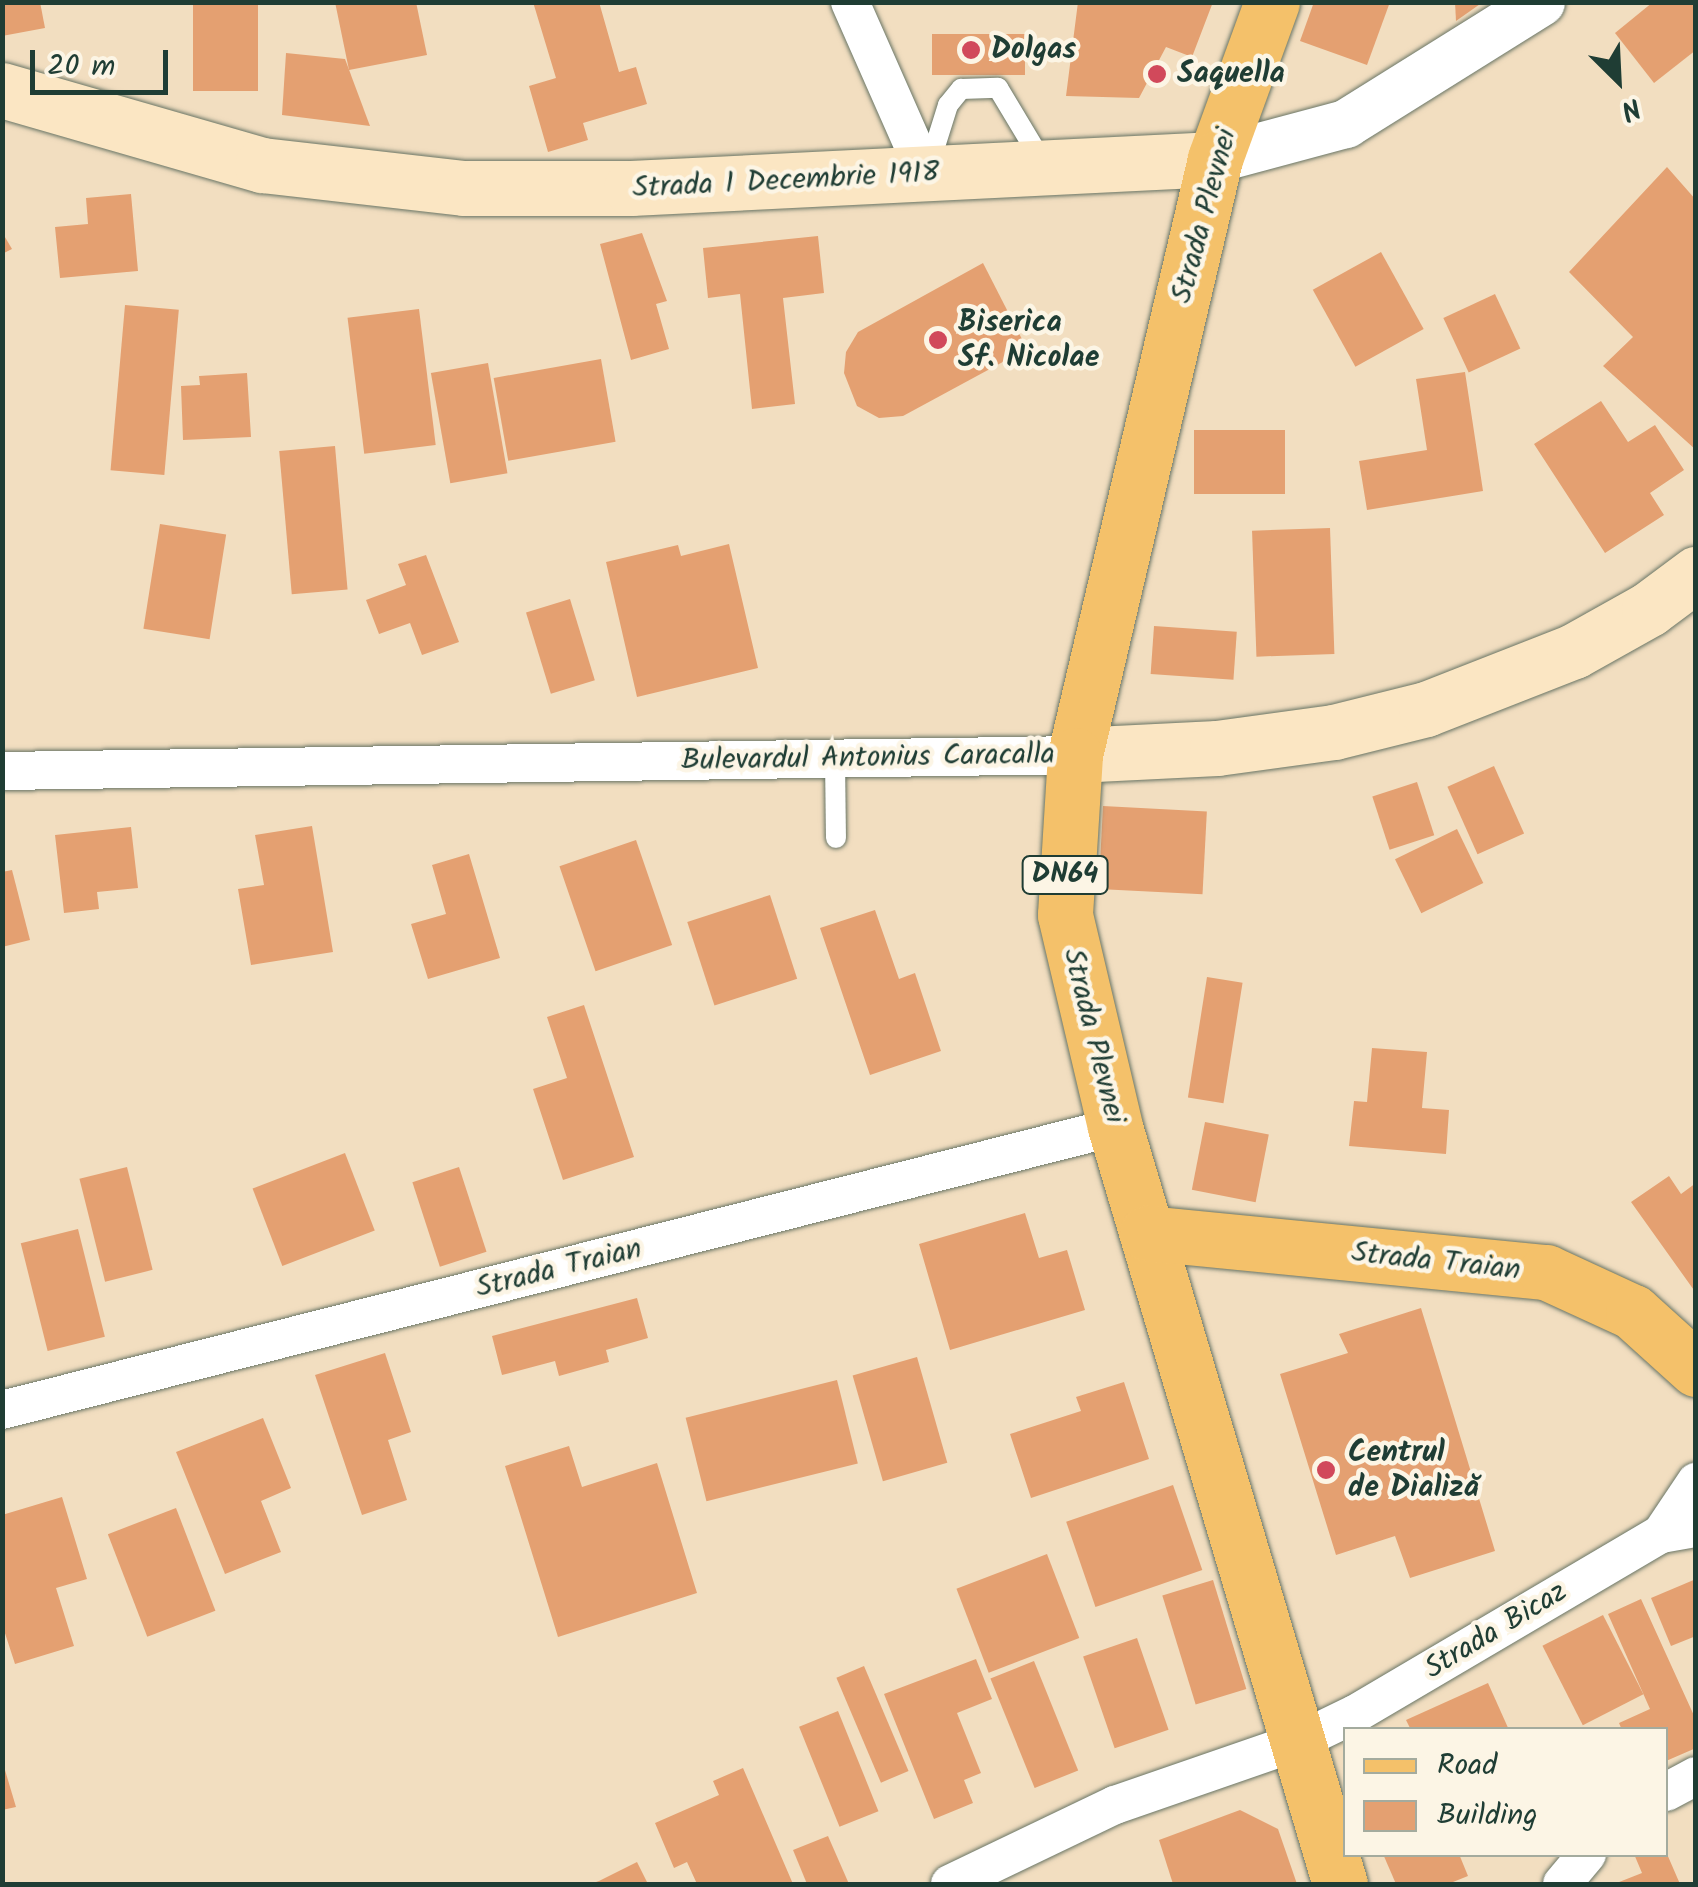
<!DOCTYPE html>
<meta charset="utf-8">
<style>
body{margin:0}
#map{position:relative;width:1698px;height:1887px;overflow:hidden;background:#f2dec0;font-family:Kalam,sans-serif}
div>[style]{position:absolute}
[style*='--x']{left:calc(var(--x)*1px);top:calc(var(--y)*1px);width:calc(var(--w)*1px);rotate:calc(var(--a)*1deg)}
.building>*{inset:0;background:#e4a071;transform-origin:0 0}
.roads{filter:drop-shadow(0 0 2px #697565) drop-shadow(0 0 2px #697565)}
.service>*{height:20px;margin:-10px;padding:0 10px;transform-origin:10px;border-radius:10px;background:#fff}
.minor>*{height:38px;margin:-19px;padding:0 19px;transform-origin:19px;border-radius:19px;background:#fff}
.tertiary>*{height:48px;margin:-24px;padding:0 24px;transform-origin:24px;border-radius:24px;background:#fff}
.secondary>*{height:55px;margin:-27.5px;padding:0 27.5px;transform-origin:27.5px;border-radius:27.5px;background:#fbe6c3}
.primary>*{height:55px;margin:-27.5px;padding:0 27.5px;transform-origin:27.5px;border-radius:27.5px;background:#f4c16a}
.dots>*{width:28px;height:28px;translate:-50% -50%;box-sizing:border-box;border:5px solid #fcf5e5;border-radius:50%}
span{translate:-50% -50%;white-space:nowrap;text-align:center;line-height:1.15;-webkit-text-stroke:9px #fcf5e5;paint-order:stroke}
.shield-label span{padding:2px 8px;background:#fcf5e5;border:2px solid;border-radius:8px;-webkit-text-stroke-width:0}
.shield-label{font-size:28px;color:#1f3d34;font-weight:700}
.poi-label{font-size:30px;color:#1f3d34;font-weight:700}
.left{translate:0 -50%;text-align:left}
.street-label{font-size:30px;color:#1f3d34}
.frame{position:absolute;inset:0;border:5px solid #1f3d34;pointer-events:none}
.legend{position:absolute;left:1343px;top:1727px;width:325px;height:130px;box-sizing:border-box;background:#fcf5e5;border:2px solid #a4ab9e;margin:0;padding:12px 18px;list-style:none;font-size:30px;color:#1f3d34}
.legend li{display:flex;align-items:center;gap:20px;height:50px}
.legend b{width:50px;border:2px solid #a4ab9e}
.north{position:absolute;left:1568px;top:30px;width:100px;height:100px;-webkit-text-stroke:8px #fcf5e5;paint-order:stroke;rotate:156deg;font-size:28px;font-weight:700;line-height:40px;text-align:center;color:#1f3d34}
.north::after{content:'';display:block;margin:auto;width:35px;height:45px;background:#1f3d34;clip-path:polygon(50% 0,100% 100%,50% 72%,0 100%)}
.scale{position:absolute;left:30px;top:50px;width:138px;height:45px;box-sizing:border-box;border:5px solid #1f3d34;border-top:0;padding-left:12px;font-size:30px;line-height:35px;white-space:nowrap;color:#1f3d34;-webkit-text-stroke:8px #fcf5e5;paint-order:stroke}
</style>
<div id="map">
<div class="building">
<div style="clip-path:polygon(2px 2px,40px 2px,45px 28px,2px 36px)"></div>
<div style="left:193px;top:2px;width:65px;height:89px"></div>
<div style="clip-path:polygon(335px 2px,416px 2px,427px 55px,349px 70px)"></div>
<div style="clip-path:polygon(533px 2px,599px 2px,619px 72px,636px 67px,647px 104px,583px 123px,588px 140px,548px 152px,529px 86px,556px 78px)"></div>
<div style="clip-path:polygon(1078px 2px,1213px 2px,1192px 57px,1166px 47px,1139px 98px,1066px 96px)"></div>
<div style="clip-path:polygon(1314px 2px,1390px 2px,1367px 65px,1300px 41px)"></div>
<div style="clip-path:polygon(1455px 2px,1483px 2px,1456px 21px)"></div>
<div style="clip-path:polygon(1653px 2px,1696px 2px,1696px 50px,1654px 83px,1615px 33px)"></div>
<div style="left:932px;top:34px;width:93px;height:41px"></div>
<div style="clip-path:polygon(286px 53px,345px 59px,370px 126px,282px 115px)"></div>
<div style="clip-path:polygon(1667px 167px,1696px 200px,1696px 450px,1603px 366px,1633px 337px,1569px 272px)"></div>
<div style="clip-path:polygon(131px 194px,138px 271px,60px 278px,55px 227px,88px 224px,86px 198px)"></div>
<div style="clip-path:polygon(2px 232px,12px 249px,2px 254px)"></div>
<div style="clip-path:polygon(642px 233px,667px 301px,656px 304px,669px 349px,631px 360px,600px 244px)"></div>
<div style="clip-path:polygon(818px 236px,824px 293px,783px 298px,795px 404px,752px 409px,740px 294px,708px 298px,703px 248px)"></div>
<div style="left:1381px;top:252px;width:88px;height:78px;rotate:61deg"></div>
<div style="clip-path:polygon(983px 263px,1027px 349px,903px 416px,879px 418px,857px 406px,844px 373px,846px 352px,858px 332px)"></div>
<div style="left:1495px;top:294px;width:60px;height:57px;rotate:65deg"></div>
<div style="left:125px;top:305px;width:54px;height:166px;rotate:5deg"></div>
<div style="left:419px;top:309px;width:137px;height:72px;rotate:83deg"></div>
<div style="left:601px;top:359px;width:84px;height:109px;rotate:80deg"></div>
<div style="left:488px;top:363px;width:112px;height:58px;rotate:80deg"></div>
<div style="clip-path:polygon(1465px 372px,1483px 491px,1367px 510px,1359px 461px,1427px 450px,1416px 379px)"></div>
<div style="clip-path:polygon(247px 373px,251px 437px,183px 440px,181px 386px,200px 385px,199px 376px)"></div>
<div style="clip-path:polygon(1601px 401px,1628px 442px,1655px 425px,1684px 470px,1650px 493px,1664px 515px,1605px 553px,1534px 444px)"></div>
<div style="left:1194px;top:430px;width:91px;height:64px"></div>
<div style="left:335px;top:446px;width:144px;height:56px;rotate:85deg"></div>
<div style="left:160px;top:524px;width:67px;height:106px;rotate:9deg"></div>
<div style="left:1330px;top:528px;width:126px;height:78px;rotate:88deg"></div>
<div style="clip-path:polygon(729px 544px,758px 668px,637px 697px,606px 562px,678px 545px,681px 556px)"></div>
<div style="clip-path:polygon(426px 555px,459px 642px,422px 655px,410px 623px,379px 634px,366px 600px,406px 585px,398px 564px)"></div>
<div style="left:570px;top:599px;width:85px;height:46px;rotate:73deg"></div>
<div style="left:1154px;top:626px;width:83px;height:48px;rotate:4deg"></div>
<div style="left:1494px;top:766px;width:74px;height:51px;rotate:66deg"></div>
<div style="left:1417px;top:782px;width:56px;height:47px;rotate:72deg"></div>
<div style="left:1103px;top:806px;width:104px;height:83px;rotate:3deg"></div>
<div style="clip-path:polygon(312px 826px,333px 952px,251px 965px,238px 889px,264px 885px,255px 835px)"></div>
<div style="clip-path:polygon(131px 827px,138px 888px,97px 892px,99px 909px,64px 913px,55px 835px)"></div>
<div style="left:1457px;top:829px;width:60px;height:69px;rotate:64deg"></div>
<div style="left:636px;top:840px;width:111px;height:81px;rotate:71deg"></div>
<div style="clip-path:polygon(469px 854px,500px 958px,428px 979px,411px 924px,446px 914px,432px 865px)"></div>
<div style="clip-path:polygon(12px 870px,30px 940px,2px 947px,2px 872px)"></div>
<div style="left:770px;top:895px;width:88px;height:87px;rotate:72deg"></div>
<div style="clip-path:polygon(875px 910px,899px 979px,915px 973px,941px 1051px,870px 1075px,820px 928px)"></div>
<div style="left:1207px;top:977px;width:36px;height:122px;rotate:9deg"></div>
<div style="clip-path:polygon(584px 1005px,634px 1157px,563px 1180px,533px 1089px,567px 1078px,547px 1017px)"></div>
<div style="clip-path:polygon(1372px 1048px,1427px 1052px,1422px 1108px,1449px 1110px,1446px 1154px,1349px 1146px,1354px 1101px,1367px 1102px)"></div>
<div style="left:1205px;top:1122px;width:65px;height:69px;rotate:11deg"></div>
<div style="left:345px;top:1153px;width:83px;height:99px;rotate:69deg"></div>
<div style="left:127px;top:1167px;width:106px;height:49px;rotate:76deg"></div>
<div style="left:459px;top:1167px;width:89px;height:49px;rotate:72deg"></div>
<div style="clip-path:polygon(1669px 1176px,1681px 1194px,1696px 1183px,1696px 1293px,1631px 1202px)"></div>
<div style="clip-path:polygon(1025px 1213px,1039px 1258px,1067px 1250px,1085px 1310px,950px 1350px,919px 1244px)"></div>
<div style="left:78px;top:1229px;width:111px;height:59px;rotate:76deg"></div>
<div style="clip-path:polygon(637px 1298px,648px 1338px,606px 1350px,609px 1362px,559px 1376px,555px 1361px,502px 1375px,492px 1336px)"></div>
<div style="clip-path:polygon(1421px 1308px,1495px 1551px,1410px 1578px,1395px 1536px,1336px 1555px,1280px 1374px,1348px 1353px,1339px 1334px)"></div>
<div style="clip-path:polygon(385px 1353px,411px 1432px,388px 1440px,407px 1500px,362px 1515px,315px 1375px)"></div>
<div style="left:917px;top:1357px;width:110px;height:67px;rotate:74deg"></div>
<div style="left:837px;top:1380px;width:86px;height:156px;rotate:76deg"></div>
<div style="clip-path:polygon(1124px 1382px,1149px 1459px,1031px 1498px,1010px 1434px,1081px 1411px,1076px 1397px)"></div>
<div style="clip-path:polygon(263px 1418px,291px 1488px,261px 1501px,281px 1552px,225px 1574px,176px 1452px)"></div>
<div style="clip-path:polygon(569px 1446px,582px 1487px,657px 1463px,697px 1593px,558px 1637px,505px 1466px)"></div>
<div style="left:1173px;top:1485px;width:90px;height:113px;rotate:71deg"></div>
<div style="clip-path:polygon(62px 1497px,87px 1579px,56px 1588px,74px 1646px,15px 1664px,2px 1624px,2px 1515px)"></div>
<div style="left:176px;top:1508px;width:110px;height:73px;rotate:69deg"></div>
<div style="left:1047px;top:1554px;width:90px;height:97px;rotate:69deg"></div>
<div style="clip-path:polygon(1696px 1579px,1696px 1636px,1671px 1646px,1651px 1598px)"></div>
<div style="left:1213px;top:1580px;width:114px;height:53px;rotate:73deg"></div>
<div style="clip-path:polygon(1641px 1599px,1696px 1720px,1696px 1748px,1666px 1761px,1666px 1730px,1622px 1730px,1619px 1723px,1650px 1709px,1608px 1614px)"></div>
<div style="left:1603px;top:1615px;width:89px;height:68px;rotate:63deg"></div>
<div style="left:1137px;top:1638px;width:97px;height:57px;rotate:71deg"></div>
<div style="clip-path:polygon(976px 1659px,992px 1699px,957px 1713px,981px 1773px,964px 1780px,973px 1803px,934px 1819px,884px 1694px)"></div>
<div style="left:1034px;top:1661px;width:118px;height:47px;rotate:68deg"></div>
<div style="left:864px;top:1666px;width:114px;height:30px;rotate:67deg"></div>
<div style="clip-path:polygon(1488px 1683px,1509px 1730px,1411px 1730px,1406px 1720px)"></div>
<div style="left:838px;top:1711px;width:108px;height:42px;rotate:68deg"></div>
<div style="clip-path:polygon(2px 1760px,16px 1807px,2px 1810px)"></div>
<div style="clip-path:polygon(743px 1768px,793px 1884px,697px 1884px,687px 1862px,674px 1868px,655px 1823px,719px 1795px,713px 1781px)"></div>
<div style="clip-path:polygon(1240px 1810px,1278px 1829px,1297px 1884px,1173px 1884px,1159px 1840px)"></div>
<div style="clip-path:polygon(828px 1836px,849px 1884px,807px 1884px,793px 1850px)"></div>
<div style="clip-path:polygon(1383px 1854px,1459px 1854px,1468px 1876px,1448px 1884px,1396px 1884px)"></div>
<div style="clip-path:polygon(1634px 1854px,1667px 1854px,1680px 1884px,1614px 1884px,1642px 1873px)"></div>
<div style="clip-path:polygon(637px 1862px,648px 1884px,590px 1884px,599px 1881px)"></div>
</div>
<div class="roads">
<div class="service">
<div style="--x:927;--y:172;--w:70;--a:-72.6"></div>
<div style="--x:948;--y:105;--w:21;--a:-51"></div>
<div style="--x:961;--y:89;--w:37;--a:-2"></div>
<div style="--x:998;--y:88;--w:87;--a:59"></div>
<div style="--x:835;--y:759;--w:79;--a:89.3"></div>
</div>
<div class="minor">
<div style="--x:850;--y:2;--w:188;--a:66.2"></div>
<div style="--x:2;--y:771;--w:1073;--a:-0.85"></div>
<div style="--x:2;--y:1410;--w:1148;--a:-14.27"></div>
<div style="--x:1661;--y:1534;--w:63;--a:-56.1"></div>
<div style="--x:1666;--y:1792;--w:34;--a:-28"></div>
<div style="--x:950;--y:1884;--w:183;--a:-25.6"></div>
<div style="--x:1115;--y:1805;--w:193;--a:-19.1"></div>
<div style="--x:1297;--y:1742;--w:64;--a:-25.8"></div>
<div style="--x:1355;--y:1714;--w:355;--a:-30.5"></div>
<div style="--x:1661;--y:1534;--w:36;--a:-10"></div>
<div style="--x:1562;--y:1884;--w:39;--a:-50"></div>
</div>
<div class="tertiary">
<div style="--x:1215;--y:159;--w:136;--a:-15"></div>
<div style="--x:1346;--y:124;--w:230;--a:-32"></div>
</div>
<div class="secondary">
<div style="--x:2;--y:90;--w:271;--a:16.1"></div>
<div style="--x:262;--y:165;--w:203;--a:6.5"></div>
<div style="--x:464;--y:188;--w:167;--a:0"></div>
<div style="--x:631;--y:188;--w:585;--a:-2.84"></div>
<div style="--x:1075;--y:755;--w:142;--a:-2.8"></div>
<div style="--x:1217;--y:748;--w:118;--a:-7.8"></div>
<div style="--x:1334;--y:732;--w:95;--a:-14"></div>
<div style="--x:1426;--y:709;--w:159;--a:-21.4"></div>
<div style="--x:1574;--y:651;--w:86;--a:-29.2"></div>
<div style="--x:1649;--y:609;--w:59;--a:-36.7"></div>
</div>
<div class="primary">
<div style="--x:1272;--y:2;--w:167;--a:110"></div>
<div style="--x:1215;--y:159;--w:612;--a:103.22"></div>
<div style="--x:1075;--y:755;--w:160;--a:93.6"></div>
<div style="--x:1065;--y:915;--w:218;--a:76.7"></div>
<div style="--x:1115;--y:1127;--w:790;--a:73.45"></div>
<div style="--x:1147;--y:1233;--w:401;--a:5.6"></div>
<div style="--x:1546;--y:1272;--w:96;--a:24.7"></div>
<div style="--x:1633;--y:1312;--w:85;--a:42.1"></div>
</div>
</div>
<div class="dots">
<div style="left:971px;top:50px;background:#d1495b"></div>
<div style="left:1157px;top:74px;background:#d1495b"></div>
<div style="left:938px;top:340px;background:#d1495b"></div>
<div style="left:1326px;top:1470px;background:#d1495b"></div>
</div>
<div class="shield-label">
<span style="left:1065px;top:875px">DN64</span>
</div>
<div class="poi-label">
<span class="left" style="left:991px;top:50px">Dolgas</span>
<span class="left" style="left:1177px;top:74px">Saquella</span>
<span class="left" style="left:958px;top:340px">Biserica<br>Sf. Nicolae</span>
<span class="left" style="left:1348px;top:1470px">Centrul<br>de Dializă</span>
</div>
<div class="street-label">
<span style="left:786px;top:181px;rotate:-3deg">Strada 1 Decembrie 1918</span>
<span style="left:1205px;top:216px;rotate:-75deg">Strada Plevnei</span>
<span style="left:868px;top:758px;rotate:-1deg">Bulevardul Antonius Caracalla</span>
<span style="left:1093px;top:1036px;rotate:76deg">Strada Plevnei</span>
<span style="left:1436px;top:1262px;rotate:6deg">Strada Traian</span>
<span style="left:559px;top:1269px;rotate:-14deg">Strada Traian</span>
<span style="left:1496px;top:1631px;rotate:-31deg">Strada Bicaz</span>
</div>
<div class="frame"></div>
<ul class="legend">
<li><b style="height:12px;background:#f4c16a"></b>Road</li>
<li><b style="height:28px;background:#e4a071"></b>Building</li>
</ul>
<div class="north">N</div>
<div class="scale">20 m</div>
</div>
